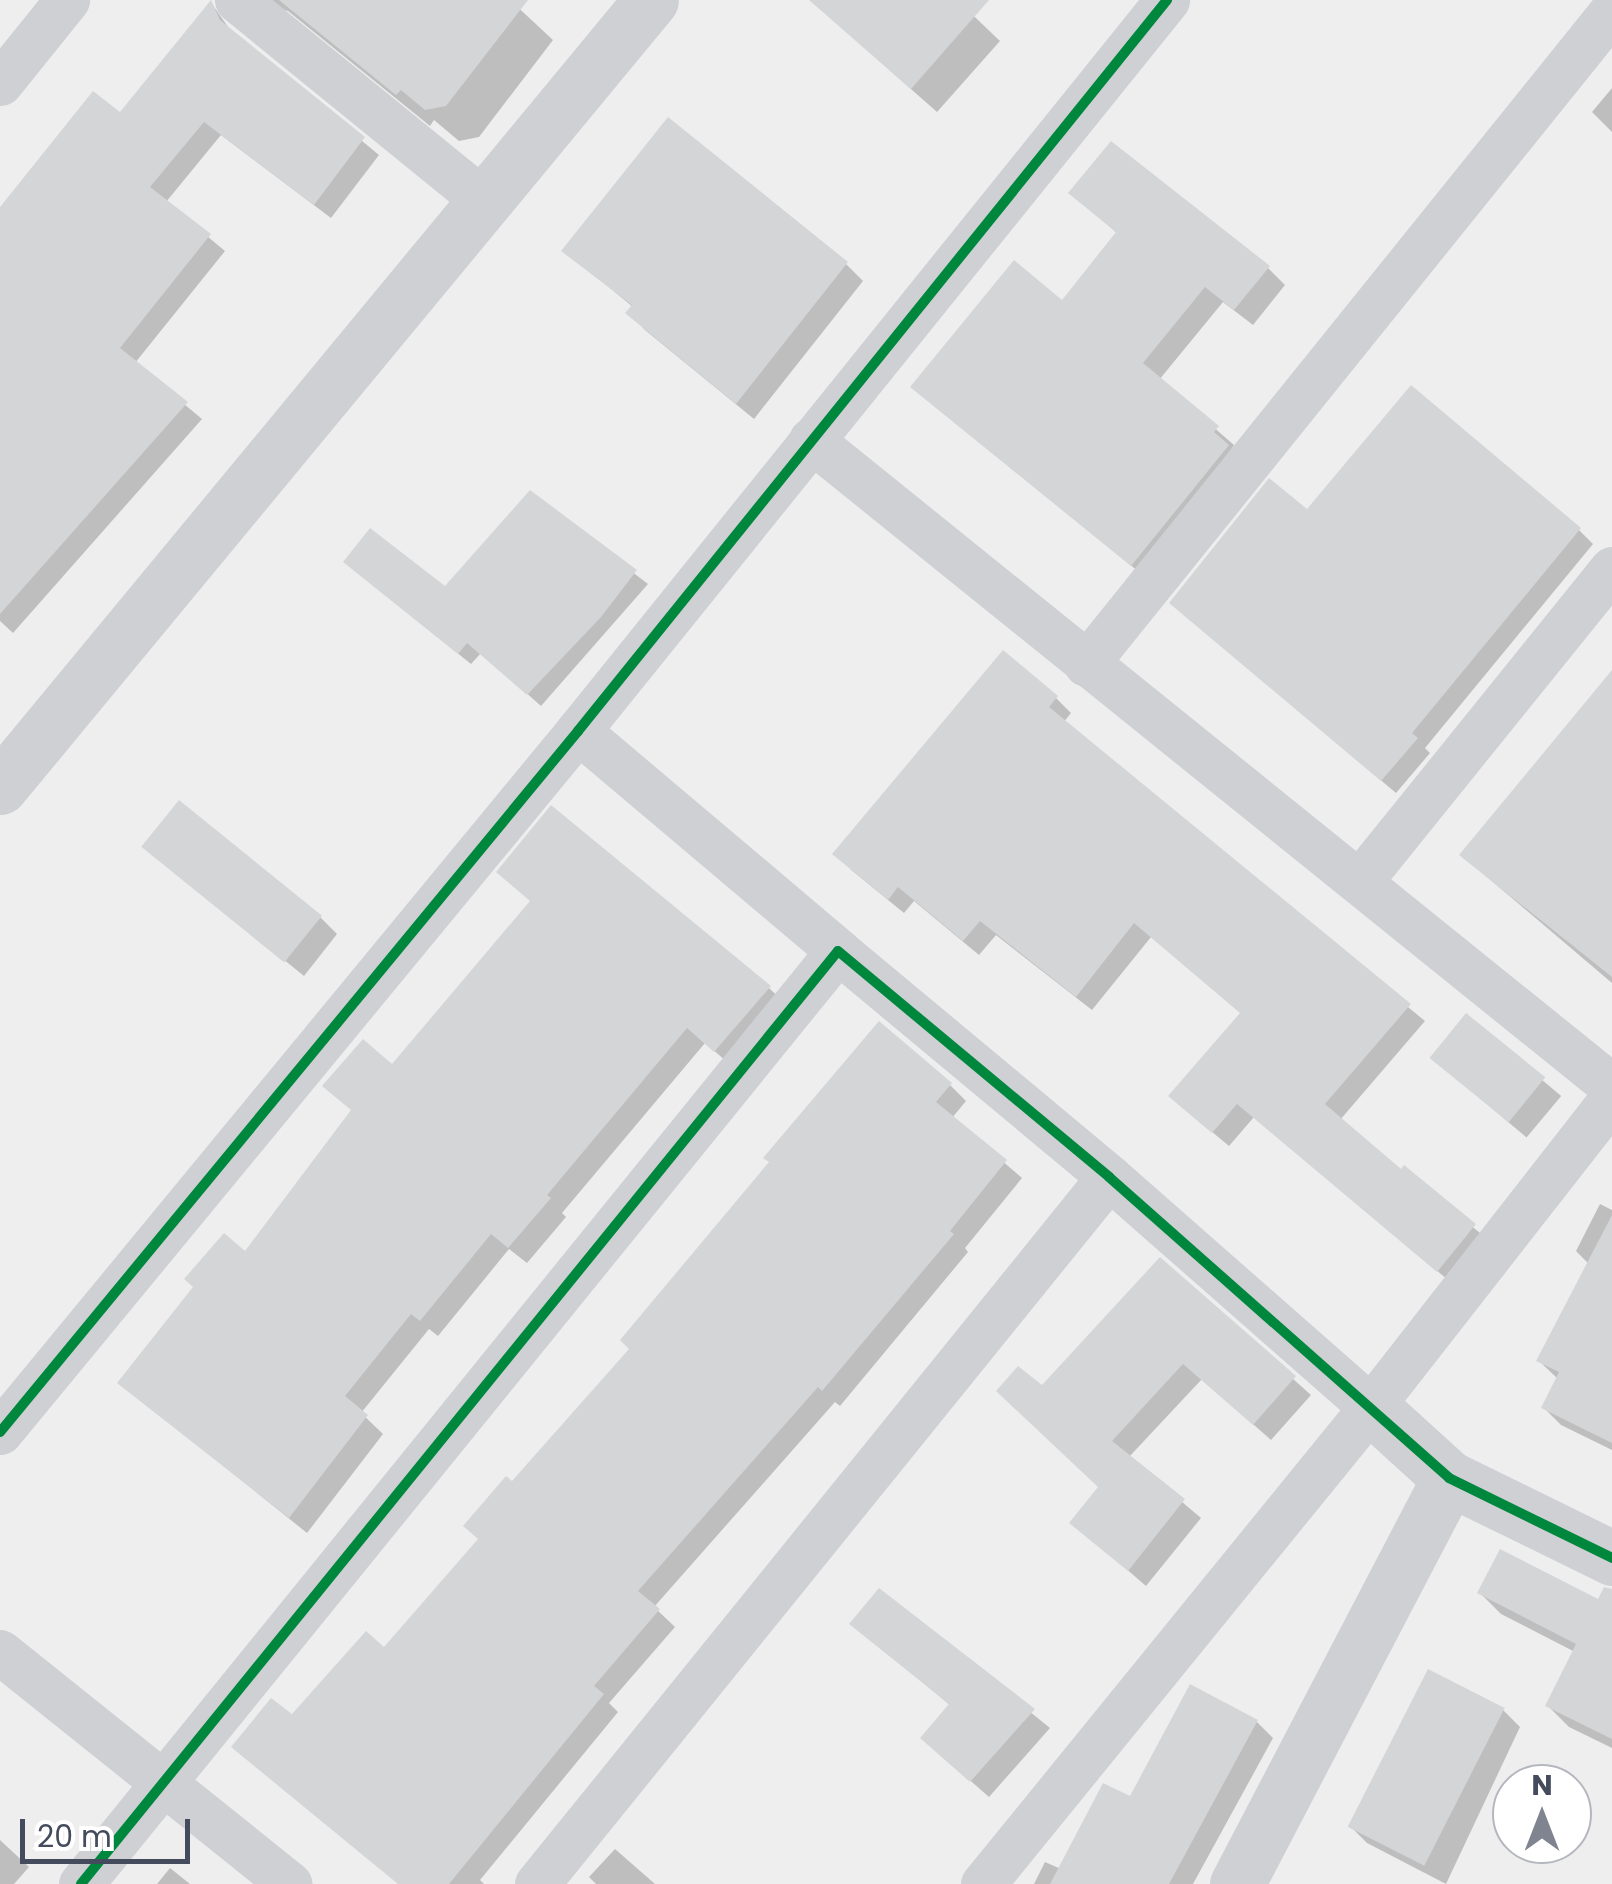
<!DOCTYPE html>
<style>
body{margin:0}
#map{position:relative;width:1612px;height:1884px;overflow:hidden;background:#efeeee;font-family:Poppins,sans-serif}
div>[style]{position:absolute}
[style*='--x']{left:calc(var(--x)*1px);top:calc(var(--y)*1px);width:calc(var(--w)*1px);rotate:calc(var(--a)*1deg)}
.shadow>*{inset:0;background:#0003;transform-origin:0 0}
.building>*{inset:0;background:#d4d5d7;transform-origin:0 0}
.minor>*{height:45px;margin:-22.5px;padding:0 22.5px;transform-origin:22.5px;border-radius:22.5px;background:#ced0d4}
.tertiary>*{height:55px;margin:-27.5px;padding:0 27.5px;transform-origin:27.5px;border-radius:27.5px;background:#ced0d4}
.cycleway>*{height:10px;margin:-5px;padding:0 5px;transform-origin:5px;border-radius:5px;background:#00873e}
span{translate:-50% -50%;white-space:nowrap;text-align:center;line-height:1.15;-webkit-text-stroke:10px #fff;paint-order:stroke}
.north{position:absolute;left:1492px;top:1764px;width:100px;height:100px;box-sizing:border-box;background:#fff;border:2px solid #b4b7be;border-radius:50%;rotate:0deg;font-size:28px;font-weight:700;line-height:40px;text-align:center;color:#434b5d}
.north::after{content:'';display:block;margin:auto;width:35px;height:45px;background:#7f8490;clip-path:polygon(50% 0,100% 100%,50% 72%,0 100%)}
.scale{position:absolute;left:20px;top:1819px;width:170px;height:45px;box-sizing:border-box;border:5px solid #434b5d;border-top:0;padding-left:12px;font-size:30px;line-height:35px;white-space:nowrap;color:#434b5d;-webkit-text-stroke:8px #fff;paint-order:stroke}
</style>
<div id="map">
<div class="shadow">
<div style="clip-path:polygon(260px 0,510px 0,553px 40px,479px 137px,459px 141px,434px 120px,430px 126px,288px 11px,267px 6px)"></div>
<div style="clip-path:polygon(810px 0,957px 0,1000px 41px,937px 112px)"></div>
<div style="clip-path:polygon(212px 4px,233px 34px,379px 155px,331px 218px,221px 135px,166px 202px,225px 251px,135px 363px,202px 419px,13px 633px,0 621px,0 209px,121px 115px)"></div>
<div style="clip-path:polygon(1612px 88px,1612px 132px,1592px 112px)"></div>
<div style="clip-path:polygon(1071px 193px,1268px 268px,1285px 285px,1253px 325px,1223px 302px,1159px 380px,1234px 445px,1150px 581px,913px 387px,1062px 304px,1118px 234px)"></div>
<div style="clip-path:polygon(565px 251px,846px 264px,863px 281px,754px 419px,645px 330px,629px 313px,633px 307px)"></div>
<div style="clip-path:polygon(530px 494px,648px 584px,541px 706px,481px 653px,471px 664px,359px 574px,445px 589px)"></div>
<div style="clip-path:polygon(1579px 530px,1593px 544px,1425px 748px,1430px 753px,1396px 793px,1186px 616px)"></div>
<div style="clip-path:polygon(1612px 673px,1612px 983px,1480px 871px)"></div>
<div style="clip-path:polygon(1056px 698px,1071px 713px,1063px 723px,1425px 1021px,1340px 1120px,1490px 1241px,1454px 1285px,1254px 1117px,1229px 1146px,1187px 1111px,1242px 1014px,1151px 937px,1092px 1010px,996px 935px,979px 955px,914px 901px,904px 913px,850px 869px)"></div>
<div style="clip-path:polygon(146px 848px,320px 917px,337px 934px,304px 976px)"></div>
<div style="clip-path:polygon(769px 988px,786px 1004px,733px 1067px,705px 1043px,562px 1213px,566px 1217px,527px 1263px,509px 1249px,438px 1336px,429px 1329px,361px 1413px,383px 1434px,307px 1533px,120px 1383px,245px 1255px,392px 1067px)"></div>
<div style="left:1467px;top:1017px;width:123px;height:54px;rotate:40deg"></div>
<div style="clip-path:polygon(950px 1085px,966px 1101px,952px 1118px,1022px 1178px,965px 1248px,968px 1252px,840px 1406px,835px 1402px,654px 1607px,675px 1627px,609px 1703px,618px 1712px,480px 1880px,484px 1884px,399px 1884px,292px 1718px,385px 1651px,480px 1540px,512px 1485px)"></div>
<div style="clip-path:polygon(1600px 1204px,1612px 1210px,1612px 1450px,1561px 1425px,1544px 1408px,1558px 1379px,1539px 1361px,1589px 1264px,1576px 1251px)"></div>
<div style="clip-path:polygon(1160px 1260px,1311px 1395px,1271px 1440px,1202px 1379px,1129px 1457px,1201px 1518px,1146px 1586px,1072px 1522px,1101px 1487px,1042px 1388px)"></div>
<div style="clip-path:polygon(880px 1591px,1050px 1728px,989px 1797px,940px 1754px,951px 1706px,853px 1624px)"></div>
<div style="clip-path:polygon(1480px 1593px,1612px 1609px,1612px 1748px,1569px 1727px,1548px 1706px,1575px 1652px,1501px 1614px)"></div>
<div style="clip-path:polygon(1503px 1710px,1520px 1727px,1446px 1884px,1367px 1843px,1350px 1826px)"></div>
<div style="clip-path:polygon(1257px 1722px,1273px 1738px,1193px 1884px,1034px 1884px,1045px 1862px,1061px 1869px,1131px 1800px)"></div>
<div style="clip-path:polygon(0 1840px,29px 1867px,14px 1884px,0 1884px)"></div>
<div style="clip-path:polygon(615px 1849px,655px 1884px,596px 1884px,589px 1877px)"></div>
<div style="clip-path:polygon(170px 1868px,190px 1884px,157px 1884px)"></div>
</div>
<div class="building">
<div style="clip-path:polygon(211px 0,220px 20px,365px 137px,314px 205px,204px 122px,150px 187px,211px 234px,120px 348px,188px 402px,0 614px,0 207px,93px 91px,120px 112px)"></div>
<div style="clip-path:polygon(279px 0,528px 0,446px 106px,425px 110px,401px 90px,396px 95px)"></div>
<div style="clip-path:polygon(809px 0,989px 0,911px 89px)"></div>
<div style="clip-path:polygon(668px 117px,848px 262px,736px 404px,625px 313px,632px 305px,561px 251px)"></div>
<div style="clip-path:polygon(1111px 141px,1270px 266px,1234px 310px,1205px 287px,1143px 363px,1219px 426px,1214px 432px,1229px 445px,1131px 566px,910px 387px,1014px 260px,1062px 300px,1116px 232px,1068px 193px)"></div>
<div style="clip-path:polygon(1411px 385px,1581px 528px,1412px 733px,1418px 738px,1381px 781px,1169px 603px,1269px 478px,1307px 509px)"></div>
<div style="clip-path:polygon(530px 490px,637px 570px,601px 617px,527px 695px,467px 643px,458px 654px,343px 562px,370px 528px,445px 586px)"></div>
<div style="clip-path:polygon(1003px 650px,1058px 696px,1049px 707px,1411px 1004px,1325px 1104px,1401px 1169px,1404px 1165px,1476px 1224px,1437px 1272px,1237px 1104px,1212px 1133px,1168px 1096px,1240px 1013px,1134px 923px,1076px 997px,980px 921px,963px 941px,898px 887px,888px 900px,832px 854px)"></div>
<div style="clip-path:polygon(1612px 670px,1612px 977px,1459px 855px)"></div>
<div style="left:179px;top:800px;width:184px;height:60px;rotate:39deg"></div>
<div style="clip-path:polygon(551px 805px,771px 986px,714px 1052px,687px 1028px,547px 1195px,551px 1198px,508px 1248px,491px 1234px,420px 1321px,411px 1314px,345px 1396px,368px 1415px,289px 1518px,117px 1383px,193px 1287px,184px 1279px,224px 1233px,245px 1251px,351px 1110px,322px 1086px,363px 1039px,392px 1064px,530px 901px,496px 872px)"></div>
<div style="left:1466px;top:1013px;width:102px;height:58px;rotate:39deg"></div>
<div style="clip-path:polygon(879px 1021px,952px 1083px,936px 1102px,1007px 1160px,950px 1231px,954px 1234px,822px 1391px,818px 1387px,638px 1591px,660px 1609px,594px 1686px,604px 1694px,449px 1884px,398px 1884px,231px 1747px,271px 1698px,292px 1714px,366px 1631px,384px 1647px,478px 1539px,463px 1526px,506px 1476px,512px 1481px,629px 1349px,620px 1340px,769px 1162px,763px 1158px)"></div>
<div style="clip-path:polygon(1612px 1215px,1612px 1443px,1541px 1408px,1559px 1372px,1536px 1361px)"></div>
<div style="clip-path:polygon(1160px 1257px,1296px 1376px,1253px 1425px,1183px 1364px,1112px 1441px,1185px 1499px,1128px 1571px,1069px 1523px,1098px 1487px,996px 1391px,1018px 1366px,1042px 1385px)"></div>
<div style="clip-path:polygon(1500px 1549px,1598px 1599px,1604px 1587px,1612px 1589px,1612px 1739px,1545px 1706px,1576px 1644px,1477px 1593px)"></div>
<div style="clip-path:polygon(879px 1588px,1035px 1709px,970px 1782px,920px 1738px,949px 1704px,849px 1624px)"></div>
<div style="left:1428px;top:1669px;width:86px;height:177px;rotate:27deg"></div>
<div style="clip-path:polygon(1190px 1684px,1258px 1720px,1169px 1884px,1050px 1884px,1103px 1783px,1130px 1796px)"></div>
</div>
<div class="minor">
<div style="--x:237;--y:0;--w:321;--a:39.1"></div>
<div style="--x:0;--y:83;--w:107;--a:-51.1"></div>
<div style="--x:811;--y:440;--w:1029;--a:38.89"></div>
<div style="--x:1086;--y:664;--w:839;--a:-51.15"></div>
<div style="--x:578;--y:731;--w:341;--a:40.2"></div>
<div style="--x:1360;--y:881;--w:401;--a:-51.1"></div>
<div style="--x:0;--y:1432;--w:909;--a:-50.49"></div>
<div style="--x:578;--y:731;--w:939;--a:-51.14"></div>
<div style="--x:0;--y:1652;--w:371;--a:38.7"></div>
<div style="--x:81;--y:1884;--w:1201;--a:-50.95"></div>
<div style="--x:838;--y:951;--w:353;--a:39.8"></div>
<div style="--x:1109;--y:1177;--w:349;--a:41.3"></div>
<div style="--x:537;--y:1884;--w:909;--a:-51.03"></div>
<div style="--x:983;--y:1884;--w:615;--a:-50.87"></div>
<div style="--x:1371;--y:1407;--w:391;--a:-52"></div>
</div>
<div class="tertiary">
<div style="--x:0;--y:787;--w:1021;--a:-50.4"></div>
<div style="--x:1371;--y:1407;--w:105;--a:42.3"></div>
<div style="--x:1449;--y:1478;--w:182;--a:26.1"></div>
<div style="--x:1237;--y:1884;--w:458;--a:-62.4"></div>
</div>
<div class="cycleway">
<div style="--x:0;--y:1432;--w:909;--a:-50.49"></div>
<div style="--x:578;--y:731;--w:939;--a:-51.14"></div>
<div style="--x:81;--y:1884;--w:1201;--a:-50.95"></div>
<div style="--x:838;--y:951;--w:353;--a:39.8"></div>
<div style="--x:1109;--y:1177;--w:454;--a:41.5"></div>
<div style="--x:1449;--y:1478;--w:182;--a:26.1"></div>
</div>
<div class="north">N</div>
<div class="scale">20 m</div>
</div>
